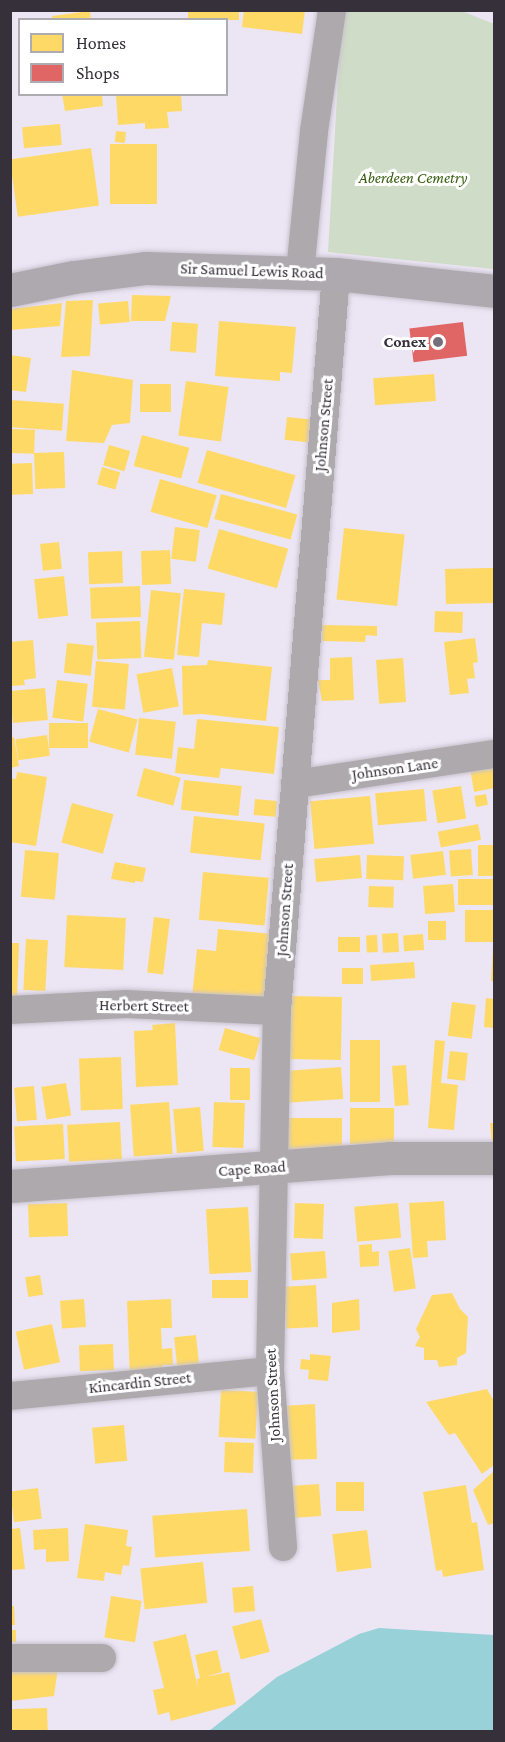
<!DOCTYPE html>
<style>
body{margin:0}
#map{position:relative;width:505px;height:1742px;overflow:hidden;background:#ece5f4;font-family:"Crimson Pro",serif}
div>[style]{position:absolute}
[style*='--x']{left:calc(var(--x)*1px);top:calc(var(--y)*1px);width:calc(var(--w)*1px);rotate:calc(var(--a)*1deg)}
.green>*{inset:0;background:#cfdcc7}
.water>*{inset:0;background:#99d1d9}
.homes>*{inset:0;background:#ffd966;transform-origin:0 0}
.shops>*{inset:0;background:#e06666;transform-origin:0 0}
.roads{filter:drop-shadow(0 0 2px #c7c2cd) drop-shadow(0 0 2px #c7c2cd)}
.minor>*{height:28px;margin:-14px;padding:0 14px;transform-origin:14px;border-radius:14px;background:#ada9ad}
.tertiary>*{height:33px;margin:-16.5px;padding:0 16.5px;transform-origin:16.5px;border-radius:16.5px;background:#ada9ad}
.secondary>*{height:33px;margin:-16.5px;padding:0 16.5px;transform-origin:16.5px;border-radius:16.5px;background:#ada9af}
.dots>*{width:16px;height:16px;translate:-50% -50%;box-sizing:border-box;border:3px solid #fff;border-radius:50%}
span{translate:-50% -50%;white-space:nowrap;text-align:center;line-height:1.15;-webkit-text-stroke:6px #fff;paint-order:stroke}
.park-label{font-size:16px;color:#395e11;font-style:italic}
.street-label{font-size:16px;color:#35303a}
.poi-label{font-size:16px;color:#35303a;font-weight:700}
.right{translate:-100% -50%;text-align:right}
.frame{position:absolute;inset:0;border:12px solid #35303a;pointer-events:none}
.legend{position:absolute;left:18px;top:18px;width:210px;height:78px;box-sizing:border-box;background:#fff;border:2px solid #aeacb0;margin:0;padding:8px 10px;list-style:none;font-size:18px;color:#35303a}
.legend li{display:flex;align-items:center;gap:12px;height:30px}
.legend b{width:30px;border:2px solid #aeacb0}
</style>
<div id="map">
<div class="green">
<div style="clip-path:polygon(342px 11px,462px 11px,494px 24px,494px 269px,328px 252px)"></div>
</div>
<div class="water">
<div style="clip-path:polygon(379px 1628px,494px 1635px,494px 1731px,209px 1731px,277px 1677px,359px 1634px)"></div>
</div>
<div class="homes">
<div style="left:188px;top:10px;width:51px;height:10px"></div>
<div style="clip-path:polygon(244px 10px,305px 10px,302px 34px,242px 27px)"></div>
<div style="clip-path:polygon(90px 11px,91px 20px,52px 20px,52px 16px)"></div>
<div style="clip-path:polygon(62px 94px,102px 94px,103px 106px,65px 111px)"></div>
<div style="clip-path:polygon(116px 94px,181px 94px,182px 111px,167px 112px,169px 128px,145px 129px,145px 123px,118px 125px)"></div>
<div style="left:60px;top:124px;width:21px;height:38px;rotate:85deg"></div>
<div style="left:116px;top:131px;width:10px;height:11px;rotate:6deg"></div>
<div style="left:110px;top:144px;width:47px;height:60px"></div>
<div style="left:91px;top:148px;width:58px;height:82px;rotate:82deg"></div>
<div style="clip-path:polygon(132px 295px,171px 296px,165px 321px,131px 321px)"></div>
<div style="clip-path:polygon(93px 300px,90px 356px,61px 357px,66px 301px)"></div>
<div style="left:128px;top:301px;width:21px;height:30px;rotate:85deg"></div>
<div style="clip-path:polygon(62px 303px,60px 326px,10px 330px,10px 309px)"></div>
<div style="clip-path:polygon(219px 321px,296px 327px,292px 373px,280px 372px,280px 381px,215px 376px)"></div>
<div style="left:172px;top:322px;width:26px;height:29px;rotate:4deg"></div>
<div style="clip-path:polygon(10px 355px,31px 358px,26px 392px,10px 390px)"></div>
<div style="clip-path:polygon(72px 370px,133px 380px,130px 423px,112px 425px,104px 443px,66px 441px)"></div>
<div style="left:434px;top:374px;width:27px;height:61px;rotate:86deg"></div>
<div style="left:186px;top:381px;width:43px;height:55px;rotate:8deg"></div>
<div style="left:171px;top:384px;width:28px;height:31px;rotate:90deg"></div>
<div style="left:10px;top:400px;width:54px;height:27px;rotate:4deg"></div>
<div style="left:287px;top:417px;width:27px;height:23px;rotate:6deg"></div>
<div style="left:10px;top:429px;width:25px;height:24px;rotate:2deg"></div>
<div style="left:142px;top:435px;width:49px;height:32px;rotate:15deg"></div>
<div style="left:109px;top:445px;width:22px;height:21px;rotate:16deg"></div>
<div style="left:207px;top:450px;width:92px;height:34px;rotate:16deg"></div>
<div style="left:64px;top:452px;width:36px;height:30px;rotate:88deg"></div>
<div style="left:32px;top:463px;width:31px;height:22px;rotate:88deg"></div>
<div style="left:102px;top:467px;width:19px;height:18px;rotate:16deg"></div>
<div style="left:160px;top:479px;width:59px;height:34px;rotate:16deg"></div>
<div style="left:221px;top:494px;width:79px;height:26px;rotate:15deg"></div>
<div style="left:175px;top:527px;width:25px;height:32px;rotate:7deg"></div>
<div style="left:344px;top:528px;width:61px;height:72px;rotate:6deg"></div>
<div style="left:219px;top:529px;width:72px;height:41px;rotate:16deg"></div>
<div style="left:59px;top:542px;width:27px;height:19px;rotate:84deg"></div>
<div style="left:170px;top:550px;width:34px;height:29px;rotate:88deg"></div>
<div style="left:122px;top:551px;width:32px;height:34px;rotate:88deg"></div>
<div style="clip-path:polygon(486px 568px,494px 568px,494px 603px,446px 604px,445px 569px)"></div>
<div style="left:64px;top:576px;width:40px;height:30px;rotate:84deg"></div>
<div style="left:140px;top:586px;width:31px;height:50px;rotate:88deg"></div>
<div style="clip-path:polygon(184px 589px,225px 593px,222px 625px,202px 623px,199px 657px,177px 655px)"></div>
<div style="left:151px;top:590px;width:30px;height:67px;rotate:6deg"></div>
<div style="left:435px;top:611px;width:28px;height:21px;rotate:2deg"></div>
<div style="left:140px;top:621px;width:37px;height:44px;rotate:88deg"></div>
<div style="clip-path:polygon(322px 625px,377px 626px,377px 636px,366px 635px,365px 642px,322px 641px)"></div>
<div style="clip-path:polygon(475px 638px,478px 662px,473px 663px,475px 678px,467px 679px,469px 693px,450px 695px,444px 642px)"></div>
<div style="clip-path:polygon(33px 640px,36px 678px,24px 680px,25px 685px,11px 686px,10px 642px)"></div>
<div style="left:67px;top:643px;width:27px;height:30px;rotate:6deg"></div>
<div style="clip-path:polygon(352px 657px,354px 700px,322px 701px,318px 680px,330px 680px,330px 658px)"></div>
<div style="left:403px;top:658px;width:44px;height:27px;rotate:86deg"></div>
<div style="clip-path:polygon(208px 660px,272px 667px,266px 721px,202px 714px,183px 715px,182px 666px,207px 665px)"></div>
<div style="left:96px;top:661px;width:33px;height:46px;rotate:5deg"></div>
<div style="left:172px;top:668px;width:39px;height:36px;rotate:80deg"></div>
<div style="left:57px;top:680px;width:31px;height:38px;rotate:7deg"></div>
<div style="left:45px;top:688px;width:32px;height:35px;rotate:85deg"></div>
<div style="left:98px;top:709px;width:41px;height:34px;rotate:15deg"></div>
<div style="left:139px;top:718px;width:37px;height:37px;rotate:6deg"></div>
<div style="clip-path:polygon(197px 719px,279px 727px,274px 774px,221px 768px,219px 778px,175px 773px,178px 747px,194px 749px)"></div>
<div style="left:88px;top:723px;width:25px;height:39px;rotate:90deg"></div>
<div style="left:47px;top:735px;width:21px;height:32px;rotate:82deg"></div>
<div style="clip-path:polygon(14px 737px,19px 766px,10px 768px,10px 738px)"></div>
<div style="clip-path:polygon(494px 764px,494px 788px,474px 792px,470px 768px)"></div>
<div style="left:144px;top:768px;width:38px;height:29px;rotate:15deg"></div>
<div style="clip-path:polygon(17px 772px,47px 777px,36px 846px,10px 842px,10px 778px,16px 779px)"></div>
<div style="left:184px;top:780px;width:58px;height:30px;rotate:6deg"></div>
<div style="left:461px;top:786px;width:33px;height:29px;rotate:81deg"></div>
<div style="left:424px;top:789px;width:32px;height:49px;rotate:85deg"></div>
<div style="left:486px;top:794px;width:11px;height:12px;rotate:80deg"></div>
<div style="left:370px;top:796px;width:48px;height:60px;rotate:85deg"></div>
<div style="left:255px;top:799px;width:22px;height:16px;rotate:5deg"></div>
<div style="left:72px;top:803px;width:43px;height:41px;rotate:15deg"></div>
<div style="left:194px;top:816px;width:71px;height:37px;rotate:6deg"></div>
<div style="left:478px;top:824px;width:16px;height:41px;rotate:79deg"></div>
<div style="left:494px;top:845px;width:31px;height:16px;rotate:90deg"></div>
<div style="left:471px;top:849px;width:26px;height:22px;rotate:86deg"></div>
<div style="left:25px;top:850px;width:34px;height:47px;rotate:5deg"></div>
<div style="left:443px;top:851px;width:24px;height:33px;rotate:83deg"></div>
<div style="left:360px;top:855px;width:23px;height:46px;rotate:85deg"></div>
<div style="left:367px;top:855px;width:37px;height:24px;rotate:2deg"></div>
<div style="clip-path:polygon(115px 862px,146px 868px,143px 882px,135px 881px,135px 883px,111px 879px)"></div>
<div style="left:203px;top:872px;width:66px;height:48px;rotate:5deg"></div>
<div style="left:494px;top:879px;width:26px;height:36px;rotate:90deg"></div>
<div style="left:453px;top:884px;width:28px;height:30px;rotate:86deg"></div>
<div style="left:369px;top:886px;width:25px;height:21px;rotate:2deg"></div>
<div style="left:465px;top:910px;width:29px;height:32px"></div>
<div style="left:67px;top:915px;width:59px;height:52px;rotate:3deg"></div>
<div style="left:154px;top:917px;width:16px;height:56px;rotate:7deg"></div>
<div style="left:446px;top:921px;width:19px;height:18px;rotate:90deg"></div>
<div style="clip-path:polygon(218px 929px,273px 934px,265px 1009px,191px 1007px,197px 949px,216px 951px)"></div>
<div style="left:398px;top:933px;width:19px;height:16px;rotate:87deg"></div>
<div style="left:423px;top:934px;width:16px;height:20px;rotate:86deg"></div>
<div style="left:377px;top:935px;width:17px;height:11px;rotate:87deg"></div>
<div style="left:338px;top:937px;width:22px;height:15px"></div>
<div style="left:26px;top:939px;width:22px;height:51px;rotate:3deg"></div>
<div style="clip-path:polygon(10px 943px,19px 943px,17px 996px,10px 996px)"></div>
<div style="clip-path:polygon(493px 946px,494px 946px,494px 981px,491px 981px)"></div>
<div style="left:414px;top:962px;width:16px;height:44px;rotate:86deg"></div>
<div style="left:342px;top:968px;width:21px;height:16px"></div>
<div style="left:290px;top:996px;width:52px;height:63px;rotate:1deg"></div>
<div style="clip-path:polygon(486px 998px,494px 999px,494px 1028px,484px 1027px)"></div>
<div style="left:452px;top:1002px;width:24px;height:34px;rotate:7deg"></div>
<div style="clip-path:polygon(175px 1023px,178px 1085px,136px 1087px,134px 1031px,153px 1030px,152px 1025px)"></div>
<div style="left:225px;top:1028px;width:37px;height:23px;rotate:16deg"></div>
<div style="left:350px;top:1040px;width:30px;height:62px"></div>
<div style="clip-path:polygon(435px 1040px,445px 1041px,441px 1083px,458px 1085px,454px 1130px,428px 1128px)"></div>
<div style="left:450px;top:1051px;width:18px;height:28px;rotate:6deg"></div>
<div style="left:121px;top:1057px;width:52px;height:42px;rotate:88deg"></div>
<div style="left:406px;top:1065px;width:40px;height:14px;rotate:86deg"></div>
<div style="left:341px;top:1067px;width:32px;height:56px;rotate:86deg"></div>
<div style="left:230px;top:1068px;width:20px;height:32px"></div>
<div style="left:66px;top:1083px;width:33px;height:25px;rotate:81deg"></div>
<div style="left:34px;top:1086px;width:34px;height:20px;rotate:85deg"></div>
<div style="left:169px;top:1102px;width:52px;height:39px;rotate:86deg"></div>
<div style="left:214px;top:1102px;width:31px;height:45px;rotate:2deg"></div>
<div style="left:200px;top:1107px;width:44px;height:27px;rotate:85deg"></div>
<div style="left:350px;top:1108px;width:44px;height:36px"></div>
<div style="left:342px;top:1118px;width:31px;height:61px;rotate:90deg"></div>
<div style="left:120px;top:1122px;width:37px;height:53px;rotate:87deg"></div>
<div style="clip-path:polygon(490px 1123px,494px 1123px,494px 1154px,493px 1154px)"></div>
<div style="left:63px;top:1124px;width:35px;height:49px;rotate:87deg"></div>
<div style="clip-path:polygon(444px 1201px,446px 1240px,427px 1241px,428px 1257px,413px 1258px,409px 1203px)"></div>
<div style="left:67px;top:1203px;width:33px;height:39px;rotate:88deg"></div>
<div style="left:295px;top:1203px;width:29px;height:35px;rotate:2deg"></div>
<div style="left:398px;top:1203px;width:35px;height:44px;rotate:85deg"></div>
<div style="left:248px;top:1207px;width:65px;height:42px;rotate:87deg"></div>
<div style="clip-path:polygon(372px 1244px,372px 1252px,379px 1251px,379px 1266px,360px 1267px,359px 1245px)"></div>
<div style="left:410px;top:1248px;width:41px;height:22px;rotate:82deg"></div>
<div style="left:325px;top:1251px;width:27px;height:35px;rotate:86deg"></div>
<div style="left:40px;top:1275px;width:20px;height:15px;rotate:81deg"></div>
<div style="left:248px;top:1280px;width:18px;height:36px;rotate:90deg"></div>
<div style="left:316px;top:1285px;width:42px;height:32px;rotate:87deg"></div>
<div style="clip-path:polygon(452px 1293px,460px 1309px,468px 1317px,466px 1353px,457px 1358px,457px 1365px,439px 1367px,437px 1360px,424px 1360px,424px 1348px,415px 1346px,420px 1337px,416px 1329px,432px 1295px)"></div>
<div style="left:84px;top:1299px;width:28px;height:24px;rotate:86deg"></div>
<div style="clip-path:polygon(171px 1299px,172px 1328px,161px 1328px,162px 1349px,172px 1348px,173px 1365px,163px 1365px,163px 1379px,130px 1380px,127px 1301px)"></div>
<div style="clip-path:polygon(359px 1299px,360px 1330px,332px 1333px,332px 1303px)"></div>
<div style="left:52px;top:1324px;width:39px;height:37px;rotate:78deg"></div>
<div style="left:196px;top:1335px;width:30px;height:22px;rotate:84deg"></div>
<div style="left:113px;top:1344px;width:26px;height:34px;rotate:88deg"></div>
<div style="clip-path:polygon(310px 1354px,331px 1356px,328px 1381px,308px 1379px,309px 1370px,300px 1369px,301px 1359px,310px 1360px)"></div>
<div style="clip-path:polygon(487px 1389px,494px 1401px,494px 1465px,482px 1474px,455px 1433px,449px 1435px,426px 1402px)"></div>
<div style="left:221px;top:1390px;width:37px;height:47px;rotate:3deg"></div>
<div style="clip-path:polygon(315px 1404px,317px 1459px,280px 1460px,283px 1406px)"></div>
<div style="left:124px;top:1425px;width:36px;height:32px;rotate:85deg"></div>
<div style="left:225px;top:1442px;width:29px;height:30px;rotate:2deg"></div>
<div style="clip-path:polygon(494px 1471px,494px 1523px,488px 1525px,473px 1490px)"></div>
<div style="left:336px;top:1482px;width:28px;height:29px"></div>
<div style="left:319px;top:1484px;width:32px;height:33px;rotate:86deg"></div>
<div style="clip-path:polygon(466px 1485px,472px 1523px,477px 1522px,484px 1570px,443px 1577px,442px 1570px,436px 1571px,423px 1492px)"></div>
<div style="left:38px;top:1488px;width:31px;height:28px;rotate:83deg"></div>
<div style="left:247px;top:1509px;width:42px;height:95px;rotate:86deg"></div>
<div style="clip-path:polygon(85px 1524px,128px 1530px,126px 1546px,132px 1547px,129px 1566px,123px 1565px,121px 1575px,105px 1572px,104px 1581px,77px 1578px)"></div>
<div style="clip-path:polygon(20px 1528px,25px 1569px,10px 1570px,10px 1529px)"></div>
<div style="clip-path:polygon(68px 1528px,69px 1561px,46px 1562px,46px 1549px,34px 1550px,33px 1530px)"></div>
<div style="left:367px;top:1530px;width:38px;height:35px;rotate:83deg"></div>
<div style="left:203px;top:1562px;width:41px;height:63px;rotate:84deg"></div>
<div style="left:253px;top:1586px;width:25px;height:21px;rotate:85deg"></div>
<div style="left:111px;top:1596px;width:31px;height:42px;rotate:9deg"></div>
<div style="clip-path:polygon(10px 1606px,14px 1606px,15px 1625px,10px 1625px)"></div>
<div style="left:261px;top:1619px;width:34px;height:30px;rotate:75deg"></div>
<div style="left:10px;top:1630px;width:6px;height:12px"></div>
<div style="clip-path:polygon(186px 1634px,198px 1688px,197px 1679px,200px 1678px,195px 1655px,217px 1650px,222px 1672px,205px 1677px,229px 1672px,236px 1704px,171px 1721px,169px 1712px,158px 1715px,153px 1690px,164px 1688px,153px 1642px)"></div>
<div style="clip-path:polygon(58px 1667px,54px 1696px,10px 1701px,10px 1670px)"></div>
<div style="left:47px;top:1708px;width:24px;height:37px;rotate:88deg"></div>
</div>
<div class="shops">
<div style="left:463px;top:322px;width:34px;height:54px;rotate:83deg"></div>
</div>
<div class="roads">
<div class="minor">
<div style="--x:300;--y:272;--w:142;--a:-84.3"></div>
<div style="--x:314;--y:131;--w:122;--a:-81.5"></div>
<div style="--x:295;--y:784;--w:201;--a:-8.6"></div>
<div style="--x:10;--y:1010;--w:116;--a:-3"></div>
<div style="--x:126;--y:1004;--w:151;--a:2.7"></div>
<div style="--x:10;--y:1396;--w:261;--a:-5.5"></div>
<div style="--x:283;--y:1547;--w:176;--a:-94.2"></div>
<div style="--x:270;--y:1371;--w:360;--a:-88.9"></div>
<div style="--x:277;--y:1011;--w:739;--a:-85.42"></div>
<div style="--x:10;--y:1658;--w:92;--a:0"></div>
</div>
<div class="tertiary">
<div style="--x:10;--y:1186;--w:381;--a:-4.2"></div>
<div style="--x:390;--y:1158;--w:104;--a:0"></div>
</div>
<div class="secondary">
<div style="--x:10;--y:290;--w:65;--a:-11.5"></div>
<div style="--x:74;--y:277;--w:73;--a:-7.1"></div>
<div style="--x:146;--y:268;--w:190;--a:1.8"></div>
<div style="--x:336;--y:274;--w:159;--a:6.1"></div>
</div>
</div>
<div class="dots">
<div style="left:438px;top:342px;background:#756f7b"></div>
</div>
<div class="park-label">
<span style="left:413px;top:178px">Aberdeen Cemetry</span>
</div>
<div class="street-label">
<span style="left:252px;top:271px;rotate:2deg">Sir Samuel Lewis Road</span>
<span style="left:324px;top:425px;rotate:-85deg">Johnson Street</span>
<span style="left:395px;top:769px;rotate:-8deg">Johnson Lane</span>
<span style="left:285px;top:910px;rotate:-86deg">Johnson Street</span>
<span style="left:144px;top:1006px;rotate:1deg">Herbert Street</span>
<span style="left:252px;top:1169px;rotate:-4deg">Cape Road</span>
<span style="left:140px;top:1383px;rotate:-6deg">Kincardin Street</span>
<span style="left:273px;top:1395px;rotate:-93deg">Johnson Street</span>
</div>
<div class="poi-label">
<span class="right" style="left:426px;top:342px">Conex</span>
</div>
<div class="frame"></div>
<ul class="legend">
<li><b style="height:16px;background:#ffd966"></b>Homes</li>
<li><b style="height:16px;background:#e06666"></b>Shops</li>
</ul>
</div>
